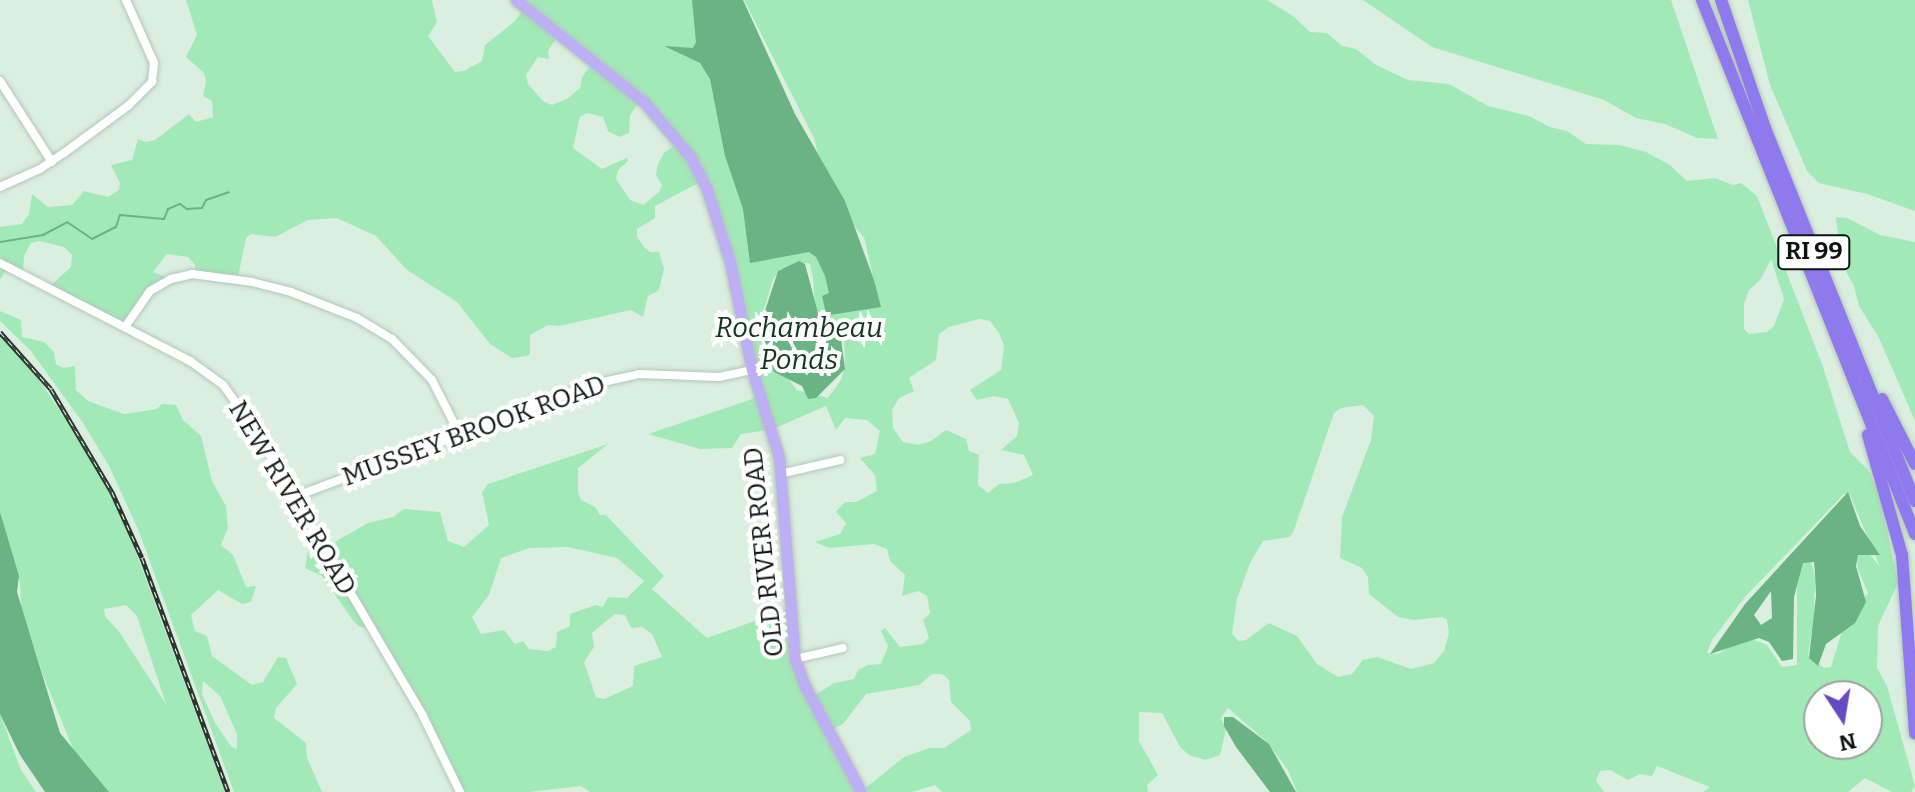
<!DOCTYPE html>
<style>
body{margin:0}
#map{position:relative;width:1915px;height:792px;overflow:hidden;background:#dbefe0;font-family:Bitter,serif}
div>[style]{position:absolute}
[style*='--x']{left:calc(var(--x)*1px);top:calc(var(--y)*1px);width:calc(var(--w)*1px);rotate:calc(var(--a)*1deg)}
.green>*{inset:0;background:#a1eab8}
.water>*{inset:0;background:#6ab383}
.stream>*{height:2px;margin:-1px;padding:0 1px;transform-origin:1px;border-radius:1px;background:#6ab383}
.roads{filter:drop-shadow(0 0 2px #b4c7b9) drop-shadow(0 0 2px #b4c7b9)}
.minor>*{height:8px;margin:-4px;padding:0 4px;transform-origin:4px;border-radius:4px;background:#fff}
.major>*{height:11px;margin:-5.5px;padding:0 5.5px;transform-origin:5.5px;border-radius:5.5px;background:#bcaff4}
.highway>*{height:12px;margin:-6px;padding:0 6px;transform-origin:6px;border-radius:6px;background:#8f7aed}
.rail>*{height:5px;margin-top:-2.5px;transform-origin:0;background:repeating-linear-gradient(90deg,#fff 0 6px,#2c352e 0 12px);box-sizing:border-box;border-block:2px solid #2c352e}
span{translate:-50% -50%;white-space:nowrap;text-align:center;line-height:1.15;-webkit-text-stroke:8px #fff;paint-order:stroke}
.shield-label span{padding:2px 6px;background:#fff;border:2px solid;border-radius:6px;-webkit-text-stroke-width:0}
.shield-label{font-size:24px;color:#0e1510;font-weight:700}
.street-label{font-size:26px;color:#0e1510}
.water-label{font-size:28px;color:#143520;font-style:italic}
.north{position:absolute;left:1803px;top:680px;width:80px;height:80px;box-sizing:border-box;background:#fff;border:2px solid #9fa19f;border-radius:50%;rotate:168deg;font-size:22px;font-weight:700;line-height:32px;text-align:center;color:#0e1510}
.north::after{content:'';display:block;margin:auto;width:28px;height:36px;background:#6749c2;clip-path:polygon(50% 0,100% 100%,50% 72%,0 100%)}
</style>
<div id="map">
<div class="green">
<div style="clip-path:polygon(evenodd,186px 0,432px 0,437px 22px,428px 36px,455px 72px,464px 71px,482px 61px,485px 45px,514px 22px,524px 9px,515px 0,693px 0,702px 35px,693px 56px,713px 78px,716px 110px,820px 249px,830px 291px,825px 301px,872px 305px,875px 286px,864px 237px,842px 213px,823px 174px,814px 138px,744px 0,1267px 0,1293px 16px,1310px 32px,1327px 33px,1342px 46px,1356px 49px,1376px 65px,1408px 80px,1449px 84px,1488px 106px,1529px 116px,1550px 127px,1567px 131px,1586px 144px,1619px 145px,1646px 152px,1670px 165px,1687px 181px,1715px 178px,1733px 185px,1741px 183px,1757px 196px,1822px 364px,1850px 452px,1869px 471px,1879px 494px,1898px 583px,1878px 626px,1877px 668px,1887px 686px,1915px 786px,1911px 792px,1892px 792px,1865px 778px,1848px 792px,1703px 792px,1710px 787px,1657px 766px,1652px 776px,1640px 774px,1628px 780px,1610px 770px,1600px 771px,1596px 781px,1604px 792px,1297px 792px,1288px 770px,1266px 741px,1228px 708px,1221px 718px,1226px 729px,1220px 755px,1205px 760px,1189px 755px,1180px 747px,1162px 713px,1139px 712px,1139px 741px,1158px 775px,1147px 785px,1148px 792px,942px 792px,935px 785px,912px 792px,590px 792px,581px 786px,529px 792px,460px 792px,370px 627px,360px 627px,354px 622px,322px 576px,305px 568px,308px 552px,322px 544px,326px 547px,368px 523px,393px 517px,404px 509px,440px 512px,448px 541px,464px 547px,489px 525px,482px 492px,488px 484px,608px 444px,578px 468px,578px 491px,581px 500px,595px 507px,600px 515px,606px 515px,664px 576px,652px 589px,707px 638px,789px 609px,794px 649px,812px 697px,834px 683px,854px 679px,858px 670px,868px 665px,881px 664px,888px 646px,881px 631px,885px 628px,900px 647px,923px 644px,929px 638px,923px 620px,930px 613px,927px 596px,918px 591px,902px 596px,905px 575px,890px 561px,887px 549px,874px 544px,829px 548px,815px 542px,840px 534px,846px 523px,836px 512px,845px 502px,856px 502px,877px 491px,875px 475px,860px 458px,875px 454px,880px 431px,867px 420px,845px 418px,836px 430px,826px 406px,773px 429px,741px 434px,732px 448px,700px 449px,648px 434px,761px 396px,741px 303px,702px 181px,655px 206px,655px 218px,637px 229px,637px 237px,644px 247px,650px 252px,659px 252px,664px 269px,659px 290px,648px 296px,643px 317px,631px 310px,559px 326px,548px 325px,530px 335px,530px 354px,527px 356px,512px 358px,490px 344px,457px 302px,407px 270px,376px 236px,337px 218px,308px 220px,275px 237px,251px 234px,246px 238px,238px 277px,196px 273px,195px 265px,188px 257px,167px 254px,153px 272px,171px 279px,150px 291px,125px 327px,50px 286px,71px 267px,72px 255px,64px 247px,39px 241px,31px 243px,24px 256px,23px 273px,8px 266px,0 280px,0 227px,22px 224px,29px 214px,32px 194px,48px 207px,72px 205px,84px 191px,108px 197px,119px 190px,120px 183px,111px 165px,132px 160px,138px 139px,146px 142px,155px 140px,189px 114px,196px 122px,213px 117px,212px 101px,203px 96px,206px 82px,204px 73px,186px 57px,197px 35px,186px 0,557px 37px,592px 63px,582px 77px,580px 88px,567px 99px,552px 105px,543px 101px,528px 84px,526px 75px,538px 57px,549px 59px,548px 51px,557px 37px,186px 0,640px 101px,679px 142px,664px 153px,658px 164px,656px 175px,662px 185px,659px 192px,643px 205px,630px 200px,616px 179px,618px 170px,628px 161px,627px 158px,602px 169px,573px 148px,580px 117px,587px 113px,603px 117px,608px 131px,619px 137px,629px 133px,630px 115px,640px 101px,186px 0,1771px 259px,1784px 299px,1774px 326px,1767px 332px,1749px 334px,1744px 329px,1744px 304px,1749px 290px,1761px 279px,1771px 259px,186px 0,806px 263px,810px 264px,813px 278px,815px 309px,844px 333px,845px 366px,841px 380px,828px 398px,797px 390px,762px 346px,759px 326px,773px 279px,781px 269px,806px 263px,186px 0,979px 319px,990px 321px,999px 333px,1004px 346px,1001px 370px,970px 390px,977px 400px,994px 396px,1008px 399px,1019px 423px,1017px 436px,1001px 450px,1024px 455px,1033px 475px,1014px 483px,999px 484px,988px 493px,978px 485px,979px 455px,969px 451px,966px 439px,946px 430px,931px 441px,918px 445px,903px 442px,893px 428px,892px 410px,899px 398px,914px 391px,909px 378px,936px 360px,939px 334px,949px 327px,979px 319px,186px 0,1363px 405px,1374px 416px,1371px 440px,1342px 517px,1340px 558px,1362px 568px,1368px 577px,1369px 594px,1398px 617px,1414px 620px,1442px 617px,1447px 620px,1449px 633px,1444px 651px,1434px 663px,1411px 669px,1377px 657px,1363px 660px,1352px 674px,1338px 677px,1317px 664px,1297px 636px,1269px 623px,1246px 640px,1239px 641px,1232px 634px,1237px 599px,1250px 563px,1263px 541px,1290px 537px,1294px 530px,1334px 413px,1341px 408px,1363px 405px,186px 0,1844px 494px,1850px 495px,1880px 567px,1868px 552px,1861px 551px,1857px 558px,1858px 569px,1868px 593px,1842px 631px,1831px 667px,1824px 668px,1808px 655px,1814px 617px,1815px 577px,1811px 561px,1801px 558px,1797px 585px,1797px 665px,1782px 667px,1767px 645px,1754px 640px,1735px 644px,1718px 654px,1707px 653px,1712px 640px,1745px 597px,1844px 494px,186px 0,568px 547px,617px 558px,644px 581px,627px 598px,608px 597px,603px 607px,596px 605px,570px 614px,570px 626px,557px 632px,556px 647px,548px 651px,529px 649px,523px 641px,515px 644px,504px 630px,481px 634px,472px 617px,489px 595px,501px 558px,529px 548px,568px 547px,186px 0,615px 614px,625px 615px,631px 628px,642px 627px,652px 634px,662px 657px,634px 666px,633px 686px,604px 699px,596px 697px,584px 662px,594px 647px,592px 633px,615px 614px,186px 0,932px 674px,942px 674px,949px 680px,951px 702px,970px 721px,971px 730px,944px 748px,929px 748px,904px 757px,862px 791px,830px 730px,843px 724px,866px 694px,919px 685px,932px 674px,186px 0,1819px 696px,1867px 696px,1867px 744px,1819px 744px,1819px 696px)"></div>
<div style="clip-path:polygon(1363px 0,1671px 0,1718px 139px,1697px 138px,1665px 124px,1636px 118px,1604px 100px,1432px 47px)"></div>
<div style="clip-path:polygon(1748px 0,1915px 0,1915px 211px,1867px 194px,1819px 183px,1807px 171px,1770px 85px)"></div>
<div style="clip-path:polygon(1836px 217px,1847px 218px,1880px 235px,1915px 242px,1915px 421px,1879px 338px,1859px 306px,1854px 286px,1841px 263px)"></div>
<div style="clip-path:polygon(evenodd,0 311px,21px 320px,22px 337px,44px 342px,54px 352px,56px 364px,63px 368px,75px 366px,76px 390px,88px 401px,124px 414px,157px 409px,162px 404px,176px 405px,183px 420px,201px 436px,212px 481px,226px 506px,228px 528px,221px 545px,233px 555px,246px 587px,256px 586px,251px 602px,242px 604px,218px 590px,191px 615px,195px 631px,207px 636px,212px 656px,252px 685px,263px 682px,278px 657px,286px 658px,297px 684px,276px 708px,274px 718px,306px 743px,307px 758px,322px 792px,234px 792px,138px 529px,109px 466px,83px 423px,31px 351px,0 321px,0 311px,203px 681px,220px 696px,237px 734px,237px 749px,231px 746px,215px 723px,202px 694px,203px 681px)"></div>
<div style="clip-path:polygon(evenodd,0 334px,25px 359px,97px 466px,127px 528px,225px 792px,97px 792px,81px 768px,44px 678px,21px 607px,20px 582px,0 514px,0 334px,126px 605px,137px 616px,166px 704px,120px 633px,105px 616px,104px 609px,126px 605px)"></div>
<div style="clip-path:polygon(0 714px,21px 770px,36px 792px,0 792px)"></div>
</div>
<div class="water">
<div style="clip-path:polygon(692px 0,743px 0,795px 114px,845px 201px,874px 280px,881px 307px,830px 315px,832px 328px,839px 331px,841px 339px,845px 369px,816px 398px,808px 399px,802px 386px,774px 372px,771px 364px,762px 367px,760px 363px,767px 358px,760px 326px,778px 271px,799px 261px,805px 264px,818px 313px,827px 318px,822px 296px,829px 293px,825px 276px,816px 257px,809px 252px,750px 263px,743px 209px,725px 156px,710px 79px,700px 63px,664px 46px,693px 48px,696px 42px)"></div>
<div style="clip-path:polygon(evenodd,1848px 492px,1860px 526px,1880px 555px,1858px 555px,1856px 566px,1866px 602px,1855px 623px,1826px 644px,1818px 666px,1809px 658px,1816px 596px,1815px 573px,1814px 562px,1803px 563px,1794px 597px,1793px 659px,1782px 661px,1769px 642px,1759px 638px,1710px 654px,1745px 604px,1848px 492px,1771px 591px,1772px 618px,1761px 625px,1754px 615px,1771px 591px)"></div>
<div style="clip-path:polygon(0 512px,19px 576px,17px 592px,60px 733px,109px 792px,45px 792px,20px 755px,0 714px)"></div>
<div style="clip-path:polygon(1224px 717px,1233px 717px,1269px 744px,1296px 792px,1270px 792px,1236px 747px,1224px 726px)"></div>
</div>
<div class="stream">
<div style="--x:0;--y:242;--w:44;--a:-9.2"></div>
<div style="--x:43;--y:235;--w:27;--a:-28"></div>
<div style="--x:67;--y:222;--w:30;--a:34"></div>
<div style="--x:92;--y:239;--w:27;--a:-27"></div>
<div style="--x:116;--y:227;--w:13;--a:-72"></div>
<div style="--x:120;--y:215;--w:44;--a:5.2"></div>
<div style="--x:164;--y:219;--w:11;--a:-68"></div>
<div style="--x:168;--y:209;--w:13;--a:-23"></div>
<div style="--x:180;--y:204;--w:9;--a:36"></div>
<div style="--x:187;--y:209;--w:15;--a:-4"></div>
<div style="--x:202;--y:208;--w:9;--a:-63"></div>
<div style="--x:206;--y:200;--w:24;--a:-19"></div>
</div>
<div class="roads">
<div class="minor">
<div style="--x:0;--y:81;--w:96;--a:57.3"></div>
<div style="--x:0;--y:187;--w:44;--a:-24.2"></div>
<div style="--x:40;--y:169;--w:29;--a:-34"></div>
<div style="--x:64;--y:153;--w:81;--a:-36.4"></div>
<div style="--x:129;--y:105;--w:33;--a:-45"></div>
<div style="--x:152;--y:82;--w:19;--a:-84"></div>
<div style="--x:154;--y:63;--w:69;--a:-114"></div>
<div style="--x:0;--y:263;--w:214;--a:27.3"></div>
<div style="--x:190;--y:361;--w:41;--a:36"></div>
<div style="--x:223;--y:385;--w:46;--a:53.9"></div>
<div style="--x:250;--y:422;--w:341;--a:59.5"></div>
<div style="--x:423;--y:716;--w:85;--a:64"></div>
<div style="--x:125;--y:327;--w:44;--a:-55.2"></div>
<div style="--x:150;--y:291;--w:24;--a:-30"></div>
<div style="--x:171;--y:279;--w:22;--a:-13"></div>
<div style="--x:192;--y:274;--w:61;--a:7.6"></div>
<div style="--x:252;--y:282;--w:40;--a:14.4"></div>
<div style="--x:291;--y:292;--w:71;--a:21.5"></div>
<div style="--x:357;--y:318;--w:41;--a:31"></div>
<div style="--x:392;--y:339;--w:57;--a:45.7"></div>
<div style="--x:432;--y:380;--w:62;--a:63"></div>
<div style="--x:780;--y:474;--w:62;--a:-13.1"></div>
<div style="--x:294;--y:497;--w:321;--a:-20.6"></div>
<div style="--x:594;--y:384;--w:46;--a:-12.5"></div>
<div style="--x:639;--y:374;--w:80;--a:2.1"></div>
<div style="--x:719;--y:377;--w:34;--a:-12"></div>
<div style="--x:795;--y:659;--w:49;--a:-12.9"></div>
</div>
<div class="major">
<div style="--x:516;--y:0;--w:164;--a:38.6"></div>
<div style="--x:644;--y:102;--w:71;--a:49.6"></div>
<div style="--x:690;--y:156;--w:38;--a:63"></div>
<div style="--x:707;--y:190;--w:76;--a:72.3"></div>
<div style="--x:730;--y:262;--w:110;--a:78.5"></div>
<div style="--x:752;--y:370;--w:91;--a:72.8"></div>
<div style="--x:779;--y:457;--w:203;--a:85.5"></div>
<div style="--x:795;--y:659;--w:27;--a:70"></div>
<div style="--x:804;--y:684;--w:122;--a:62.2"></div>
</div>
<div class="highway">
<div style="--x:1702;--y:0;--w:575;--a:68.25"></div>
<div style="--x:1721;--y:0;--w:135;--a:71"></div>
<div style="--x:1765;--y:128;--w:402;--a:68.1"></div>
<div style="--x:1882;--y:399;--w:73;--a:63.1"></div>
<div style="--x:1868;--y:435;--w:125;--a:74.2"></div>
<div style="--x:1902;--y:555;--w:179;--a:85.8"></div>
</div>
</div>
<div class="rail">
<div style="--x:0;--y:332;--w:76;--a:48.2"></div>
<div style="--x:51;--y:389;--w:120;--a:59.4"></div>
<div style="--x:112;--y:492;--w:72;--a:65.6"></div>
<div style="--x:142;--y:558;--w:249;--a:69.8"></div>
</div>
<div class="shield-label">
<span style="left:1814px;top:252px">RI 99</span>
</div>
<div class="street-label">
<span style="left:474px;top:431px;rotate:-20deg">MUSSEY BROOK ROAD</span>
<span style="left:292px;top:498px;rotate:59deg">NEW RIVER ROAD</span>
<span style="left:764px;top:552px;rotate:-96deg">OLD RIVER ROAD</span>
</div>
<div class="water-label">
<span style="left:799px;top:344px">Rochambeau<br>Ponds</span>
</div>
<div class="north">N</div>
</div>
